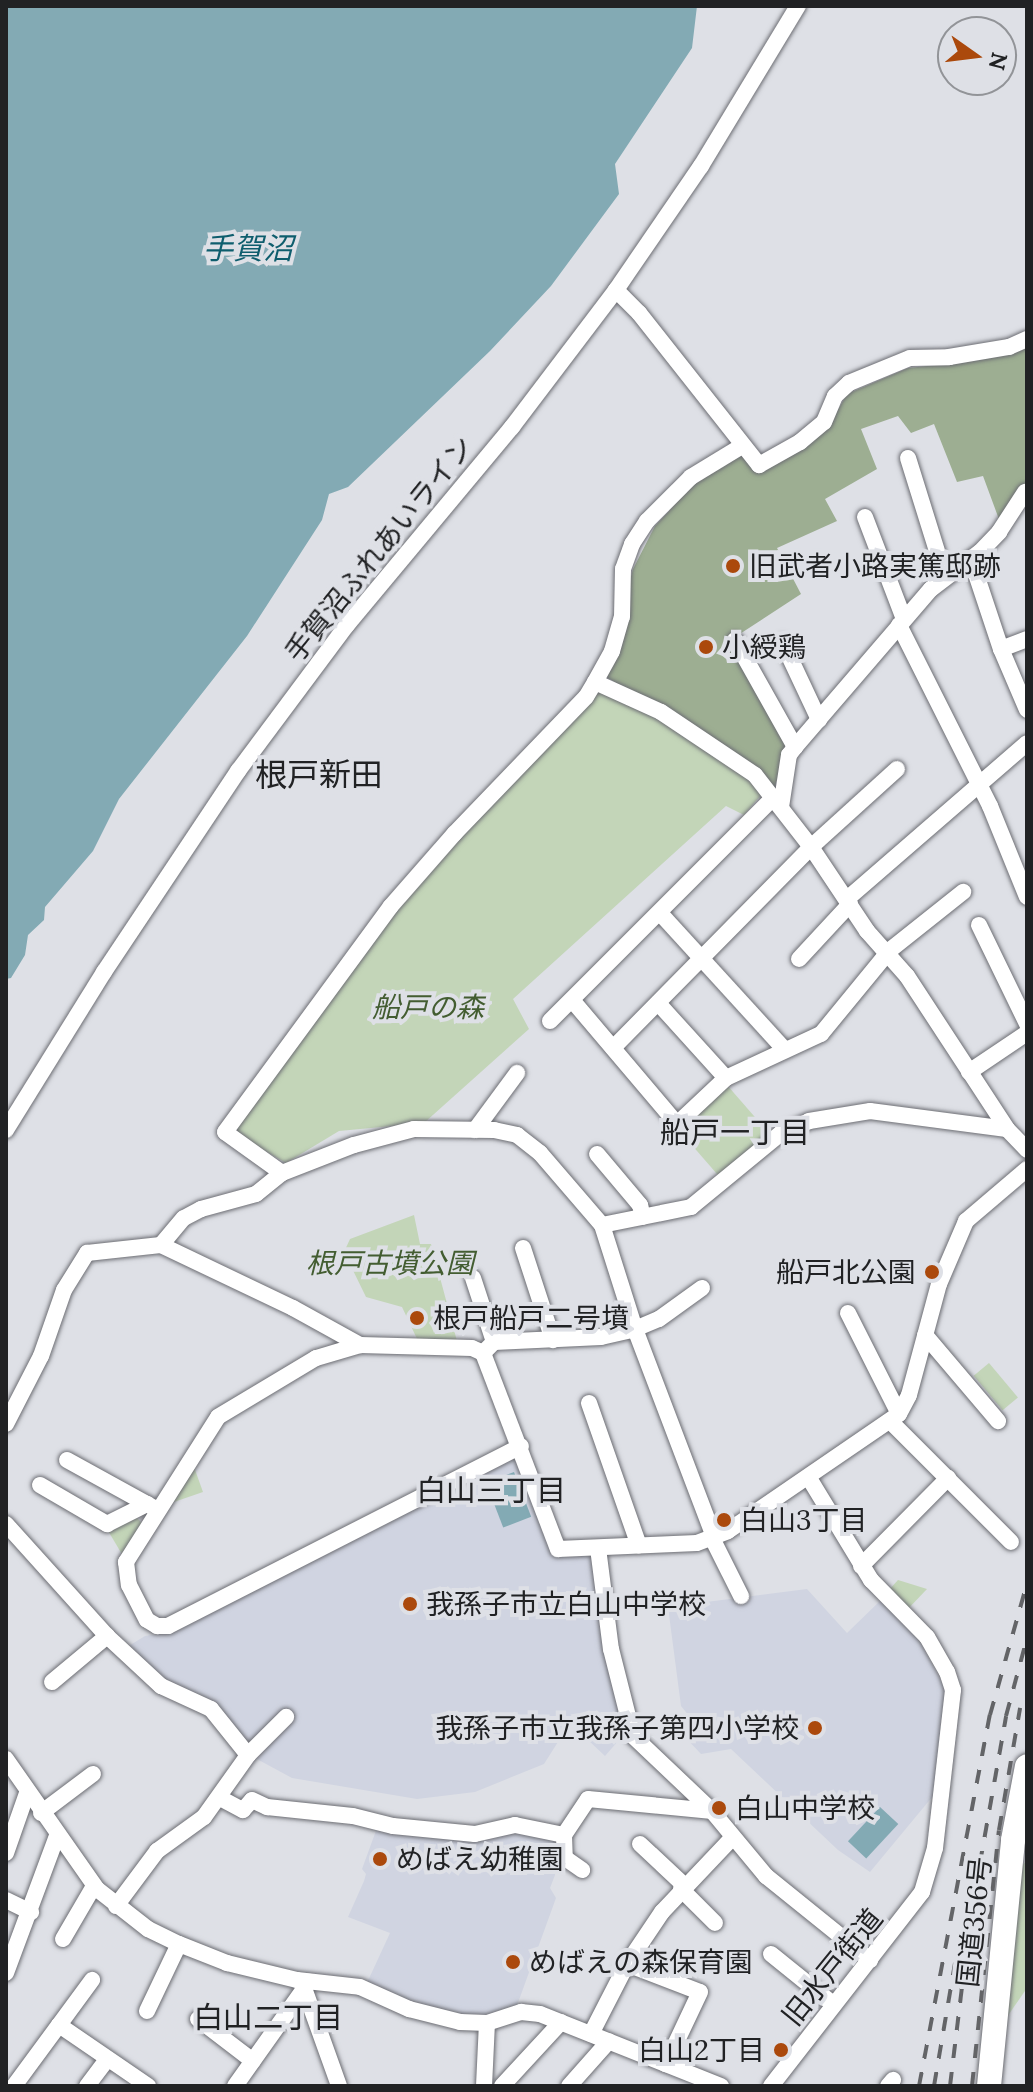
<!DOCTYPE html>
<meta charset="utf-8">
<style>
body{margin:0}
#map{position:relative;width:1033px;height:2092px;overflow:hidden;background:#dee0e6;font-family:Lora,"Noto Sans JP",serif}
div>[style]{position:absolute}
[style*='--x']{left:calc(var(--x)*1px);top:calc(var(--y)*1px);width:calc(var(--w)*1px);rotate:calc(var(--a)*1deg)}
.built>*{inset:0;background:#d0d4e1}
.green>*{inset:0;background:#c3d5b8;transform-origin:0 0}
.forest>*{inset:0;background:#9dae92}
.water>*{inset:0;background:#83aab4;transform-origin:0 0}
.roads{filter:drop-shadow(0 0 2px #6c6d73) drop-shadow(0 0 2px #6c6d73)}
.minor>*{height:16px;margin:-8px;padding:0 8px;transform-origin:8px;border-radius:8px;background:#fff}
.highway>*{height:24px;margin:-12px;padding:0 12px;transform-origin:12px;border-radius:12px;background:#fff}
.rail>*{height:4px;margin-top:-2px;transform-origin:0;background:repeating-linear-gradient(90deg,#636467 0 14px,transparent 0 28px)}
.dots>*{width:22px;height:22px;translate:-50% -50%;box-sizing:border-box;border:4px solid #dee0e6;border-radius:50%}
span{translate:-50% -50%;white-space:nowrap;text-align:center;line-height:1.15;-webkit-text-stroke:8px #dee0e6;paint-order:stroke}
.street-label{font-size:28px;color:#212224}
.poi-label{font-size:28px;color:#212224}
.left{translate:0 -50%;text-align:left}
.right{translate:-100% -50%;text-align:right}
.park-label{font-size:28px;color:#435d31;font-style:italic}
.water-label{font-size:30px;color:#0e5d6d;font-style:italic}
.neighbourhood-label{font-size:30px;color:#212224}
.quarter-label{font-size:32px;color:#212224}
.frame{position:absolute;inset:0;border:8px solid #212224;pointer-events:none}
.north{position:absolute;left:937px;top:16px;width:80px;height:80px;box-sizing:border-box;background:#dee0e6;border:2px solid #929498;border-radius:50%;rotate:104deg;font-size:22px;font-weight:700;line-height:32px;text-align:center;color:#212224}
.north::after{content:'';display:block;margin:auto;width:28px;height:36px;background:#ab490c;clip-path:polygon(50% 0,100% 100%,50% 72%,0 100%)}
</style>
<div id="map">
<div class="built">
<div style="clip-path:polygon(518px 1450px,556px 1552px,590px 1555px,626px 1732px,605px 1756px,570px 1723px,544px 1764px,475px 1792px,417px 1799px,292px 1778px,255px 1758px,211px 1704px,163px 1683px,127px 1647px,145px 1636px,165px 1633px)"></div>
<div style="clip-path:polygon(807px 1589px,847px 1633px,882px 1599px,914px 1631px,946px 1690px,933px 1796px,870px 1872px,838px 1850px,731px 1749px,701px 1754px,683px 1735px,694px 1722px,681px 1706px,668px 1607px)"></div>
<div style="clip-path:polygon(377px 1828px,504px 1831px,557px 1841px,560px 1862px,550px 1888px,556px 1898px,515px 2011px,496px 2018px,453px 2019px,366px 1985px,390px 1933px,348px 1917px,364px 1881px,366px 1874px,362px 1869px)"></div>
</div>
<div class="green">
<div style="clip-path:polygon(596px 688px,659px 715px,751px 780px,761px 795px,744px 815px,726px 806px,513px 999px,529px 1029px,424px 1123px,339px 1131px,286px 1163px,234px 1133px,390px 916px)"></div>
<div style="left:727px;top:1085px;width:66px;height:66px;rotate:49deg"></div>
<div style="clip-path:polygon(414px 1215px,420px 1244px,431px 1244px,457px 1341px,418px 1341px,402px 1307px,366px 1297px,344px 1252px,350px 1239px)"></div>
<div style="left:989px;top:1363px;width:45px;height:20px;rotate:50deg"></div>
<div style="clip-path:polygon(194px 1467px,203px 1492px,171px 1503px)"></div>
<div style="clip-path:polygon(134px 1515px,143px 1524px,123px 1556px,107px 1529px)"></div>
<div style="clip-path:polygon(898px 1580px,927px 1589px,907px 1610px,888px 1591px)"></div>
<div style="clip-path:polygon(1027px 1861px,1027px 1988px,1007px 2017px,1019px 1868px)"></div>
</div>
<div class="forest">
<div style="clip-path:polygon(1027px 345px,1027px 488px,1000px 522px,983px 476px,957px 482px,934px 424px,911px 433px,898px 416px,861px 429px,877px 469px,825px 499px,837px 521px,777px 548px,801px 594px,729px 641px,788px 749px,773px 791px,759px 772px,605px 676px,633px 569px,655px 526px,693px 485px,739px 454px,762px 471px,831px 422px,847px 394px,908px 368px,946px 364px)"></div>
</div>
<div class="water">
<div style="clip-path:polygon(6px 6px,697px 6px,692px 48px,615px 164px,619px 194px,551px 286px,490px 351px,348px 487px,329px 494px,322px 520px,247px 636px,119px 799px,93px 851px,45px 907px,44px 920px,28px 935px,25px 955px,11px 978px,6px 979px)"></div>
<div style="left:514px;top:1472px;width:48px;height:30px;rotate:69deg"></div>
<div style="left:880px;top:1807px;width:25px;height:47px;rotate:43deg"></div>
</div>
<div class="roads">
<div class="minor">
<div style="--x:616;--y:290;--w:33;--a:45"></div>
<div style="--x:639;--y:313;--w:194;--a:51.7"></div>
<div style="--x:759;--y:465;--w:47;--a:-29.3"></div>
<div style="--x:800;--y:442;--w:31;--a:-40"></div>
<div style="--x:824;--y:422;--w:28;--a:-67"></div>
<div style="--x:835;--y:396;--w:19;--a:-43"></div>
<div style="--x:849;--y:383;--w:66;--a:-22.3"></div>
<div style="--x:910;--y:358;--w:39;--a:-1"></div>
<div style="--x:949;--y:357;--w:61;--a:-9.5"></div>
<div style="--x:1009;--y:347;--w:20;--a:-24"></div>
<div style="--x:908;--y:458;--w:125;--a:72.7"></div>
<div style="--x:865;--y:517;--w:109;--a:69.1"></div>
<div style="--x:971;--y:559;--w:95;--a:71.6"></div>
<div style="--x:1001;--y:649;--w:66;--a:66.9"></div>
<div style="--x:899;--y:625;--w:203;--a:63.3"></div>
<div style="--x:990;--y:806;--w:98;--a:67.9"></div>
<div style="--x:735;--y:640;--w:123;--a:60.7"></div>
<div style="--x:795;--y:747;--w:208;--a:-49.3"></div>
<div style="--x:931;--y:589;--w:61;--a:-37.1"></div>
<div style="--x:980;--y:552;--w:28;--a:-46"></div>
<div style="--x:999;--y:532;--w:48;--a:-57"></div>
<div style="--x:783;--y:643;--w:85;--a:64.9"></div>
<div style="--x:1001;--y:649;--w:28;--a:-21"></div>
<div style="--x:595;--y:682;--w:35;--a:-61"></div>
<div style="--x:612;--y:651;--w:35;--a:-74"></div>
<div style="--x:622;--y:617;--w:48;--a:-88.8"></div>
<div style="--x:623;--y:569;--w:27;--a:-70"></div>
<div style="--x:632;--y:544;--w:27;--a:-57"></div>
<div style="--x:647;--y:521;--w:62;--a:-45"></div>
<div style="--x:691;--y:477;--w:60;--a:-31.3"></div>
<div style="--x:781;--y:807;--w:53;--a:-81.3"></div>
<div style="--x:789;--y:755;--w:10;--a:-53"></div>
<div style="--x:847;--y:899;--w:238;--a:-40.9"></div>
<div style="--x:660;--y:913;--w:185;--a:47.6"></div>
<div style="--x:979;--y:925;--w:110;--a:64.1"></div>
<div style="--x:885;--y:954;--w:100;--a:-38.5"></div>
<div style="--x:799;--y:959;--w:75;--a:-47.2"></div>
<div style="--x:572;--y:1000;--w:162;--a:49.7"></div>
<div style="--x:677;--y:1124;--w:67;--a:-43.2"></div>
<div style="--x:726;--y:1078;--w:105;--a:-24.9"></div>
<div style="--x:821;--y:1034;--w:102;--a:-50.6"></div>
<div style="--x:658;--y:1003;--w:101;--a:47.8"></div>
<div style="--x:550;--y:1021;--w:314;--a:-45"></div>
<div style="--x:613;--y:1048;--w:282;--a:-45.4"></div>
<div style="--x:811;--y:847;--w:116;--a:-42.2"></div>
<div style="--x:969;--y:1072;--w:70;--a:-33.9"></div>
<div style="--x:6;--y:1130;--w:186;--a:-58.2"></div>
<div style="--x:104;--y:972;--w:242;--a:-56.3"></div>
<div style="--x:238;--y:771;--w:182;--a:-53.3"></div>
<div style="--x:347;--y:625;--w:258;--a:-50.2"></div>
<div style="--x:512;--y:427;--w:172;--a:-52.8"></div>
<div style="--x:616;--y:290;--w:150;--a:-55.6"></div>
<div style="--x:701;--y:166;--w:187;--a:-58.8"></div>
<div style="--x:475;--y:1130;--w:71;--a:-53.6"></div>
<div style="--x:597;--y:1154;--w:67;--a:49.9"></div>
<div style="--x:640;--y:1205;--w:12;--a:76"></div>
<div style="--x:282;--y:1173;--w:70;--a:-144.3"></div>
<div style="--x:225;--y:1132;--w:280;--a:-53.7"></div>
<div style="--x:391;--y:906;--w:96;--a:-48.8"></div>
<div style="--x:454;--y:834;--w:190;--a:-46.1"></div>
<div style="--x:586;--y:697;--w:17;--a:-59"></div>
<div style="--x:595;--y:682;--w:72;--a:24.4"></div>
<div style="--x:661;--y:712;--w:113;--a:33.8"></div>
<div style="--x:755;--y:775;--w:91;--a:52.1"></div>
<div style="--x:811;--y:847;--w:101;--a:56.3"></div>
<div style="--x:867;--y:931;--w:60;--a:48.4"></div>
<div style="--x:907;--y:976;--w:183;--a:56.8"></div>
<div style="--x:1007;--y:1129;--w:29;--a:46"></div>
<div style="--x:602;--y:1225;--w:109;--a:72.4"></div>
<div style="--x:635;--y:1329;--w:222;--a:69.2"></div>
<div style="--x:161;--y:1245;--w:35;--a:-50"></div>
<div style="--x:184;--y:1218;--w:19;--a:-28"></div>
<div style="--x:201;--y:1209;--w:57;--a:-15.3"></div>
<div style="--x:256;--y:1194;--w:33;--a:-39"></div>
<div style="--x:282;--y:1173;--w:77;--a:-21.3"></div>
<div style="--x:354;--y:1145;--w:62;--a:-14.9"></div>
<div style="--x:414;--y:1129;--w:80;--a:0.7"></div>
<div style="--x:494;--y:1130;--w:24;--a:12"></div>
<div style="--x:517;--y:1135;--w:29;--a:38"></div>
<div style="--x:540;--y:1153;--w:95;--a:49.3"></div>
<div style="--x:602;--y:1225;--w:91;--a:-11.4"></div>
<div style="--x:691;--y:1207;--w:117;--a:-39.4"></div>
<div style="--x:781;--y:1133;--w:30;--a:-23"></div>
<div style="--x:809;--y:1121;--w:62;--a:-9.3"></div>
<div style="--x:870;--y:1111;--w:138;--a:7.5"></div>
<div style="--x:523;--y:1248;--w:97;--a:71.9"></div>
<div style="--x:473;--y:1278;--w:67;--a:71.8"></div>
<div style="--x:848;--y:1313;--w:113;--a:63.2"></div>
<div style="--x:925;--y:1335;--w:113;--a:49.7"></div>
<div style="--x:360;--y:1345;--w:46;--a:163.5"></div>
<div style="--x:316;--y:1358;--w:114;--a:149"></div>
<div style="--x:218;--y:1417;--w:172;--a:122.4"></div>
<div style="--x:126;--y:1562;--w:23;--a:83"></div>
<div style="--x:129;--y:1585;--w:39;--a:63"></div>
<div style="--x:147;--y:1620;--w:12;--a:31"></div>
<div style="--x:157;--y:1626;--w:11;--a:0"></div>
<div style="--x:168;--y:1626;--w:396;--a:-27"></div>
<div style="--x:483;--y:1353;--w:16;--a:-45"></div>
<div style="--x:494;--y:1342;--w:107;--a:-2.7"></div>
<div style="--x:601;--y:1337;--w:35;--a:-13"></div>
<div style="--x:635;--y:1329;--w:26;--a:-23"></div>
<div style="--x:659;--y:1319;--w:53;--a:-35.8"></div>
<div style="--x:589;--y:1403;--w:151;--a:70.7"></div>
<div style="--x:890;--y:1421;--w:171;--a:45"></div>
<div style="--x:6;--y:1424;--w:76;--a:-62.8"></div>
<div style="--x:41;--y:1356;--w:70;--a:-70.8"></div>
<div style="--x:64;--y:1290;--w:44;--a:-58.1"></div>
<div style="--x:87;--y:1253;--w:74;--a:-6.2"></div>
<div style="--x:161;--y:1245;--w:146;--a:25.5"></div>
<div style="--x:293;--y:1308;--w:77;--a:28.9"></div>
<div style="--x:360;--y:1345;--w:112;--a:1.5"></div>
<div style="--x:472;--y:1348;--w:12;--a:24"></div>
<div style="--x:483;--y:1353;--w:210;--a:69.1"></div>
<div style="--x:558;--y:1549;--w:139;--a:-2.5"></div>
<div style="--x:697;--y:1543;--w:33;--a:-21"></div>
<div style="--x:728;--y:1531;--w:207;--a:-34.4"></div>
<div style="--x:899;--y:1414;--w:21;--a:-62"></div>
<div style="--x:909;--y:1395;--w:115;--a:-74.9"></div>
<div style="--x:939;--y:1284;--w:69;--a:-66.8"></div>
<div style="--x:966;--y:1221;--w:80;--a:-40.4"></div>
<div style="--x:67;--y:1460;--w:99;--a:28.9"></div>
<div style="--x:40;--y:1485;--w:78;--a:30.2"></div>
<div style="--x:107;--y:1524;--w:45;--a:-26.6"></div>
<div style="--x:6;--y:1524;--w:151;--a:48"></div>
<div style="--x:107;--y:1636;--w:74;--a:42.8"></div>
<div style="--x:161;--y:1686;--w:55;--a:24.7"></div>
<div style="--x:211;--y:1709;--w:59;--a:51.2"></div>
<div style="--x:712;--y:1538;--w:65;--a:63.4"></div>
<div style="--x:598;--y:1548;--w:102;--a:82.7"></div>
<div style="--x:611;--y:1649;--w:90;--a:75.8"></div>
<div style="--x:633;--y:1736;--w:109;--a:43.5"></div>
<div style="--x:712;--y:1811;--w:85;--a:50.3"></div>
<div style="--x:766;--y:1876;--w:134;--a:38.9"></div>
<div style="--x:861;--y:1566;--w:124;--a:-45.3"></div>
<div style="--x:52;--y:1682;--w:72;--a:-39.9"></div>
<div style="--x:6;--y:1759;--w:159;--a:55"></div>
<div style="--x:97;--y:1889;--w:65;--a:38.1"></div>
<div style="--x:148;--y:1929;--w:34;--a:26"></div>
<div style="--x:179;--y:1944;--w:52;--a:21.6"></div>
<div style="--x:227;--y:1963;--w:72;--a:13.7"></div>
<div style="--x:297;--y:1980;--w:63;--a:6.3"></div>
<div style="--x:360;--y:1987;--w:54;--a:24.2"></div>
<div style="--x:409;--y:2009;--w:53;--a:14.3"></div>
<div style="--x:460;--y:2022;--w:27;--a:2"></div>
<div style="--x:487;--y:2023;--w:36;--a:-18"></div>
<div style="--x:521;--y:2012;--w:19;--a:6"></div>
<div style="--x:540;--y:2014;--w:195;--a:21.7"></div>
<div style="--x:220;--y:1798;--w:26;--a:28"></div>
<div style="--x:243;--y:1810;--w:13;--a:-48"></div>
<div style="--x:252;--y:1800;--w:17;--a:25"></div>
<div style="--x:267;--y:1807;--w:86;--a:6"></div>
<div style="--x:353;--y:1816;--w:41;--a:14"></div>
<div style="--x:393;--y:1826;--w:82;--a:5.6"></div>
<div style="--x:475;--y:1834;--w:41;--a:-12.7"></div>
<div style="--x:515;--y:1825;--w:50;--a:11.5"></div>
<div style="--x:564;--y:1835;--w:43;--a:-56.3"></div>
<div style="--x:588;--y:1799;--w:125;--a:5.5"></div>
<div style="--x:41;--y:1813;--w:65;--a:-36.9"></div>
<div style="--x:564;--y:1835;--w:23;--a:88"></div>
<div style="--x:565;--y:1858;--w:21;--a:35"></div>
<div style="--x:640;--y:1844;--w:62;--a:43"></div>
<div style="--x:6;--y:1853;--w:64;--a:-70.7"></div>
<div style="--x:681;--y:1889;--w:48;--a:45"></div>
<div style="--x:6;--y:1900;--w:28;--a:26"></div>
<div style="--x:116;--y:1906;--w:69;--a:-53.3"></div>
<div style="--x:157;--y:1851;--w:58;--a:-35.9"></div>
<div style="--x:204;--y:1817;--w:76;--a:-54.6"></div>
<div style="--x:248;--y:1755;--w:54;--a:-45"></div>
<div style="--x:63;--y:1939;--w:61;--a:-59.7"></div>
<div style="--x:771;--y:1954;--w:80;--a:38.9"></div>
<div style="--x:627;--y:1964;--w:78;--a:21"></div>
<div style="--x:700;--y:1992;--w:80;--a:115.3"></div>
<div style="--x:6;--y:1973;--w:146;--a:-69.6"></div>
<div style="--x:304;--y:1988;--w:104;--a:70.3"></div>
<div style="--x:147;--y:2011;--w:74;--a:-64.5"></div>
<div style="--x:198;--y:2019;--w:69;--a:37.4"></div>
<div style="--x:59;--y:2025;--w:56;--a:-53.7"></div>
<div style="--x:591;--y:2034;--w:79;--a:-62.8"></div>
<div style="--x:627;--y:1964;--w:63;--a:-56.1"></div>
<div style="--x:662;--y:1912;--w:103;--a:-46.6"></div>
<div style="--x:14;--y:2086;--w:76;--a:-53.6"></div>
<div style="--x:59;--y:2025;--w:108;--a:34.4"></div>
<div style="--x:87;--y:2086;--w:34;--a:-53"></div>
<div style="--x:235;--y:2086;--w:128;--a:-54.6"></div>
<div style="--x:484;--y:2086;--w:63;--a:-87.3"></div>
<div style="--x:502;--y:2086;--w:87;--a:-47.3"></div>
<div style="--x:569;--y:2086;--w:60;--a:-48.4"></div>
<div style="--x:771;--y:2086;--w:246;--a:-52.1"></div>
<div style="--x:922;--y:1892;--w:46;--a:-73.5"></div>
<div style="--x:935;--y:1848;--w:159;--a:-83.5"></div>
<div style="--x:953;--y:1690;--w:19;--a:-108"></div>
<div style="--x:947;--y:1672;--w:40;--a:-119.7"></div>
<div style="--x:927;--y:1637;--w:80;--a:-134.5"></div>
<div style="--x:871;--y:1580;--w:119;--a:-121.3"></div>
<div style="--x:888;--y:2086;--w:8;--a:-50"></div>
</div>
<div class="highway">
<div style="--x:989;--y:2086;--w:247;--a:-84.4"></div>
<div style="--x:1013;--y:1840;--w:75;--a:-79.3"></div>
</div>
</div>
<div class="rail">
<div style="--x:960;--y:1975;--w:263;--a:-79.9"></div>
<div style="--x:1006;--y:1716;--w:81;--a:-74.9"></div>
<div style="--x:919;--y:2086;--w:378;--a:-79.2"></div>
<div style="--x:990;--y:1715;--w:137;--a:-74.3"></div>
<div style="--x:934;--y:2086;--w:125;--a:-80.3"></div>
<div style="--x:950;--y:2086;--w:116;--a:-83.1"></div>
<div style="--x:972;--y:2086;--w:257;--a:-84"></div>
<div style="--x:999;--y:1830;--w:124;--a:-80.2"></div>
</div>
<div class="dots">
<div style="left:733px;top:566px;background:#ab490c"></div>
<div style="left:706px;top:647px;background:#ab490c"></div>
<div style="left:932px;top:1272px;background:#ab490c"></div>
<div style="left:417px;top:1318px;background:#ab490c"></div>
<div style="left:724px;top:1520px;background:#ab490c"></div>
<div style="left:410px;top:1604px;background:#ab490c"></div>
<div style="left:815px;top:1728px;background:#ab490c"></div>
<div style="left:719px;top:1808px;background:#ab490c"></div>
<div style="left:380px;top:1859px;background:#ab490c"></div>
<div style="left:513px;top:1962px;background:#ab490c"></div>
<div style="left:781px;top:2050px;background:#ab490c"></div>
</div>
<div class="street-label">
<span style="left:379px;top:549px;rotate:-51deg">手賀沼ふれあいライン</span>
<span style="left:974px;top:1922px;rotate:-84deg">国道356号</span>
<span style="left:832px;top:1967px;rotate:-51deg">旧水戸街道</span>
</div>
<div class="poi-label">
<span class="left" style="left:749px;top:566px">旧武者小路実篤邸跡</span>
<span class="left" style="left:722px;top:647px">小綬鶏</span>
<span class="right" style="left:916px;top:1272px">船戸北公園</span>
<span class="left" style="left:433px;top:1318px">根戸船戸二号墳</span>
<span class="left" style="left:740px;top:1520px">白山3丁目</span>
<span class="left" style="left:426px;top:1604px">我孫子市立白山中学校</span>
<span class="right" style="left:799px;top:1728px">我孫子市立我孫子第四小学校</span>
<span class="left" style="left:735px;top:1808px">白山中学校</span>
<span class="left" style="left:396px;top:1859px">めばえ幼稚園</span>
<span class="left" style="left:529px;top:1962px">めばえの森保育園</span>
<span class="right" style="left:765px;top:2050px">白山2丁目</span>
</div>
<div class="park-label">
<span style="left:428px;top:1007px">船戸の森</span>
<span style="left:390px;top:1263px">根戸古墳公園</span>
</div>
<div class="water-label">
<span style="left:248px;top:248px">手賀沼</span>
</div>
<div class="neighbourhood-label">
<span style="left:735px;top:1132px">船戸一丁目</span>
<span style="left:491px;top:1490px">白山三丁目</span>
<span style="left:268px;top:2017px">白山二丁目</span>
</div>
<div class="quarter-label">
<span style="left:319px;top:775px">根戸新田</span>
</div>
<div class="frame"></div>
<div class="north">N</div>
</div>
